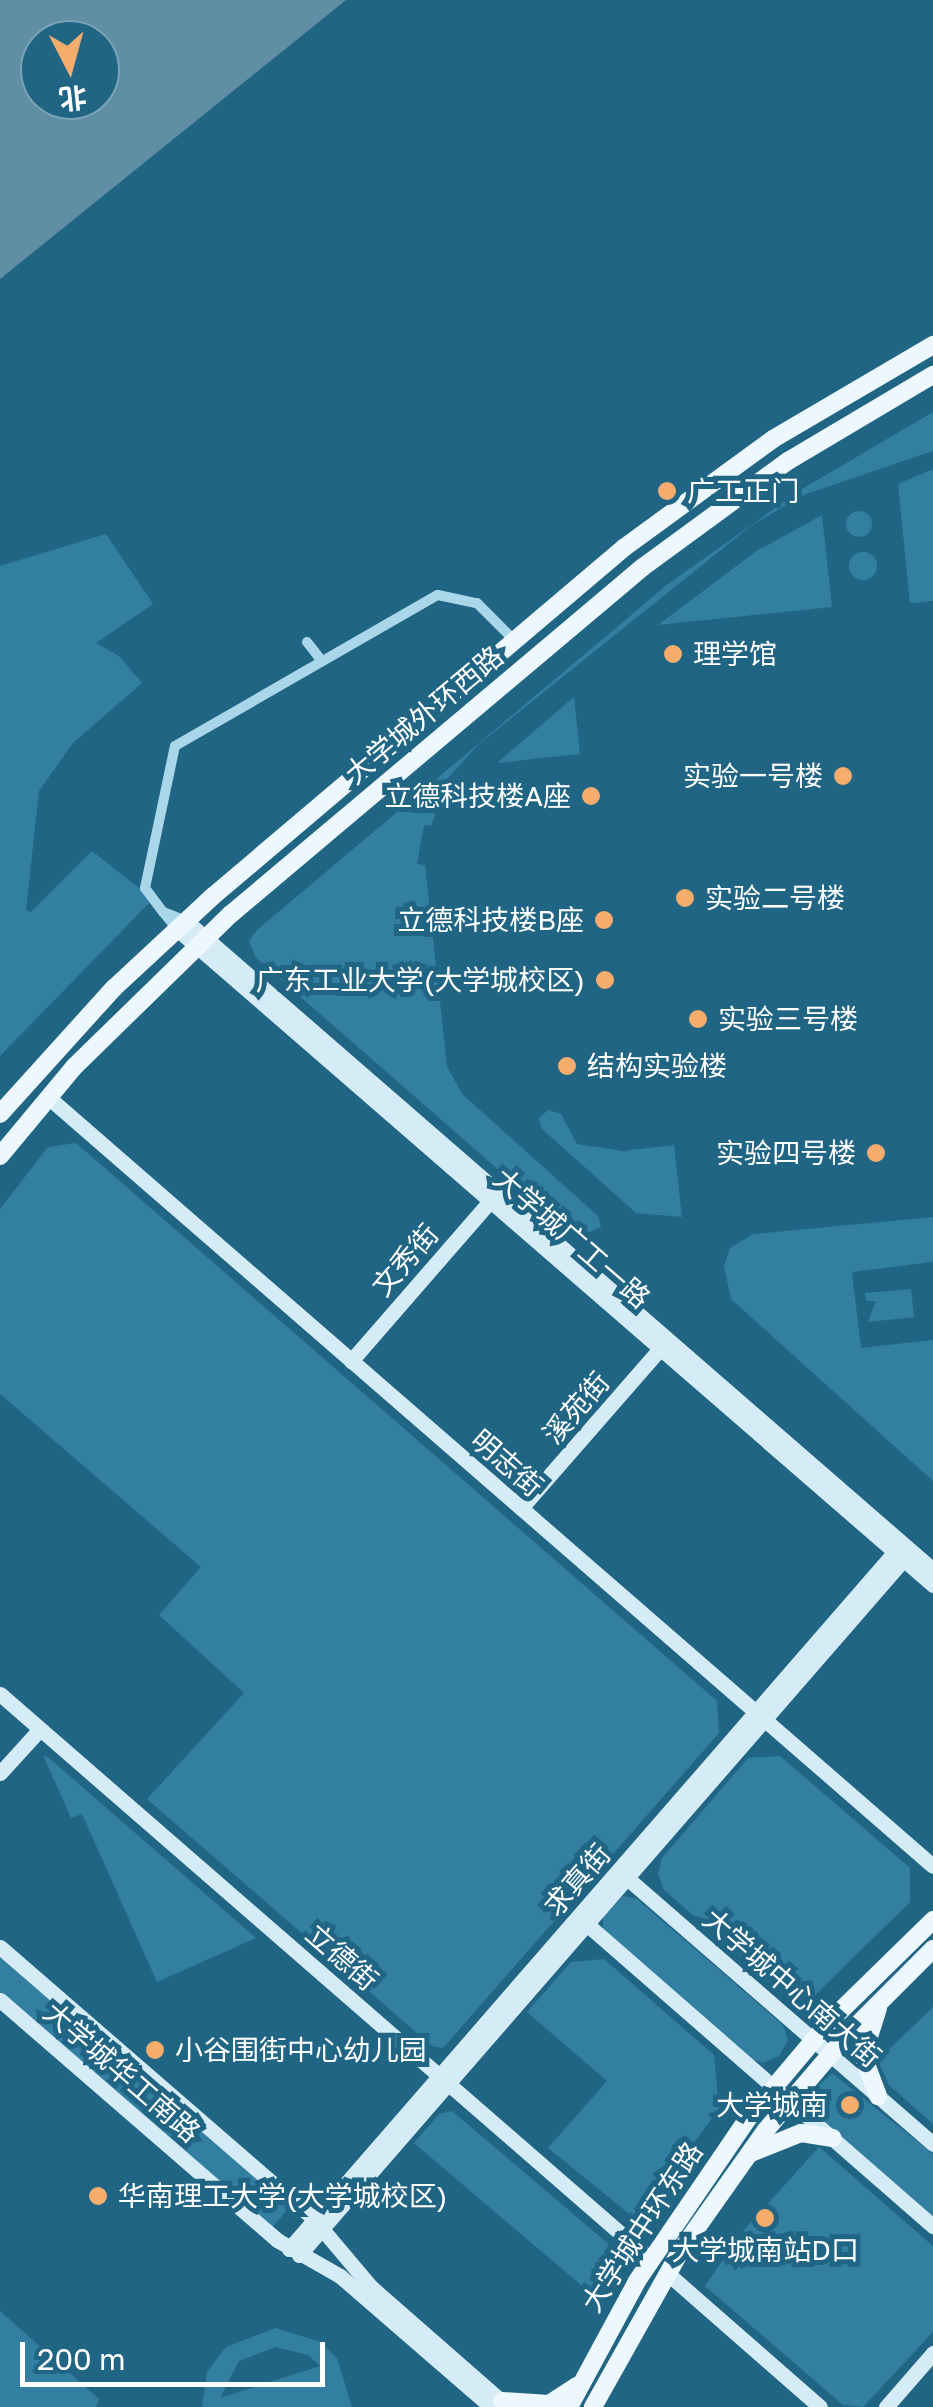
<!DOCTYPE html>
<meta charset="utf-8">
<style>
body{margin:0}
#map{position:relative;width:933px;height:2407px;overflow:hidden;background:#216585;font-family:"Golos Text","Noto Sans SC",sans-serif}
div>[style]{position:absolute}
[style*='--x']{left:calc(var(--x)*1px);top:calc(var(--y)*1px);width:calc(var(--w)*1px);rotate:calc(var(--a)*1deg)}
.green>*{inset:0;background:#327fa1;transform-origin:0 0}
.round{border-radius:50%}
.water>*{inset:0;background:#608fa5}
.street>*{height:10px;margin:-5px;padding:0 5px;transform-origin:5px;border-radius:5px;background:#aad6e9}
.secondary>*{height:15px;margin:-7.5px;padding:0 7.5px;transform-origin:7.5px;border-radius:7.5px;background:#d5ecf7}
.primary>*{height:18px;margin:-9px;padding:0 9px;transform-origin:9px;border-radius:9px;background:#edf8fe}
.dots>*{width:28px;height:28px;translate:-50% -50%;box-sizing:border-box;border:5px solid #216585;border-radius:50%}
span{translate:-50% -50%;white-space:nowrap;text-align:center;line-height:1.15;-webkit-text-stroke:10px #216585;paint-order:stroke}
.poi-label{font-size:28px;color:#fff}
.left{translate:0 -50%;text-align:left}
.right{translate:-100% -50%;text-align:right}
.street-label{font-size:28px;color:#fff}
.north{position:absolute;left:20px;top:20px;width:100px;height:100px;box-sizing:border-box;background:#216585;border:2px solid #7aa3b6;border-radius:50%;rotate:174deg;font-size:28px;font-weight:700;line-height:40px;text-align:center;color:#fff}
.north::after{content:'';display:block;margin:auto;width:35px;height:45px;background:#f6ac6c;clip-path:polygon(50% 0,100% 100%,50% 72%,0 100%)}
.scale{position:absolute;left:20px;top:2342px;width:305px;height:45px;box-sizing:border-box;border:5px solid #fff;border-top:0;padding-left:12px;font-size:30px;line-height:35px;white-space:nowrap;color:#fff;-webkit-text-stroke:8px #216585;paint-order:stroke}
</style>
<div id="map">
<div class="green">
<div style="clip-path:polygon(933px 412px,933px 451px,806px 494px,752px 525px,479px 744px,449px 777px,431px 826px,424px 825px,417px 864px,425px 865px,447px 1066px,462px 1094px,598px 1216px,601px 1227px,590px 1232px,563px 1226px,256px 958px,249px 941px,257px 930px,668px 584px,802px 489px)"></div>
<div style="clip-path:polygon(933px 469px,933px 601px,910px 603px,898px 484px)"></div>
<div class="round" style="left:846px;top:511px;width:26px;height:26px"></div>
<div style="clip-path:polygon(822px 515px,832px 607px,658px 625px,755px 552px)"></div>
<div style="clip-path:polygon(106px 534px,153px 604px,96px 643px,119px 656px,142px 683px,73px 743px,39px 791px,26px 910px,31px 912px,92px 851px,153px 899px,0 1056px,0 566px)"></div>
<div class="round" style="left:849px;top:552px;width:28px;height:28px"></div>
<div style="clip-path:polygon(574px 697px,580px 754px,497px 763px)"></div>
<div style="clip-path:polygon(548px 1110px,561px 1114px,577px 1144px,623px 1151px,674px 1145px,682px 1217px,636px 1213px,541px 1128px,539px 1118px)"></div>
<div style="clip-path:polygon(76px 1143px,717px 1701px,719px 1733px,443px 2048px,432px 2046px,147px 1799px,244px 1693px,159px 1615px,201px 1567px,0 1394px,0 1209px,48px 1147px)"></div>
<div style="clip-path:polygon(933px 1217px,933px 1262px,852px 1272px,861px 1348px,933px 1340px,933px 1481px,731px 1299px,724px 1266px,730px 1248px,753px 1234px)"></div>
<div style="clip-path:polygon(911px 1289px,914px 1317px,868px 1322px,876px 1301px,866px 1301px,865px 1293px)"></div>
<div style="clip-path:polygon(43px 1755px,49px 1758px,256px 1938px,157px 1982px,82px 1814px,71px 1818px)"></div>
<div style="clip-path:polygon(780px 1756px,910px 1868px,910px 1902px,814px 1996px,801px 2001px,788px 1998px,664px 1890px,658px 1874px,662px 1858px,748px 1758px)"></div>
<div style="clip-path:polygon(623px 1896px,637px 1899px,783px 2025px,788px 2040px,779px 2056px,763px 2063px,751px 2059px,603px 1930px,603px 1916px)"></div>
<div style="left:0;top:1952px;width:386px;height:42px;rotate:41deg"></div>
<div style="clip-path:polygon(604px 1959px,714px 2055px,719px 2108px,648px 2207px,633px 2217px,548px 2148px,607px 2081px,527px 2012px,571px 1962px)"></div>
<div style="clip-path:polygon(933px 2007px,933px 2124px,889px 2085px,878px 2060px)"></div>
<div style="clip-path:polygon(832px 2073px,933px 2154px,933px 2216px,814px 2113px,811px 2092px)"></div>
<div style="clip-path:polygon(452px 2111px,611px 2246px,614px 2260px,595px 2297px,414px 2143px,439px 2114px)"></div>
<div style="clip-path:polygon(819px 2147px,933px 2246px,933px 2332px,863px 2407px,843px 2405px,705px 2286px,743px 2231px)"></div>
<div style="clip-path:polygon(0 2311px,99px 2399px,96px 2407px,0 2407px)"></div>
<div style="clip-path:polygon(evenodd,276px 2328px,320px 2342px,337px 2358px,352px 2407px,202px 2407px,207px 2372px,226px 2347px,276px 2328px,276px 2347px,308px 2355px,320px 2366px,220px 2398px,239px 2361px,276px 2347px)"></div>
</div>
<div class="water">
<div style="clip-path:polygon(evenodd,0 0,346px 0,0 279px,0 0,40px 40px,100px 40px,100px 100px,40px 100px,40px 40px)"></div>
</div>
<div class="street">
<div style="--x:307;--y:642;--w:24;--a:52"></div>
<div style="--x:163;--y:912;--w:30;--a:-127"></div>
<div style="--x:145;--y:888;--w:145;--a:-78.1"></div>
<div style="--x:175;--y:746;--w:303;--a:-29.9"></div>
<div style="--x:438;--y:595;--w:40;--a:12"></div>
<div style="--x:477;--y:603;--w:52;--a:45"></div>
<div style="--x:177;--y:929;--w:22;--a:-129"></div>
<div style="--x:163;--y:912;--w:25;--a:21"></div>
</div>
<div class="secondary">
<div style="--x:186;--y:921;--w:990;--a:40.98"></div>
<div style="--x:177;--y:929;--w:1001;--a:40.95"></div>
<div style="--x:48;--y:1097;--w:1172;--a:40.99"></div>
<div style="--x:351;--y:1361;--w:221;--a:-49"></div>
<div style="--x:521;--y:1508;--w:220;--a:-48.9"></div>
<div style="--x:0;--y:1694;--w:861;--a:41"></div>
<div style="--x:0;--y:1773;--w:59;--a:-47.7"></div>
<div style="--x:619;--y:1871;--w:416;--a:41"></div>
<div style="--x:582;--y:1920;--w:466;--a:41.1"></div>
<div style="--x:0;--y:1947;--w:413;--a:40.9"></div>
<div style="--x:312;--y:2217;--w:92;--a:49.9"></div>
<div style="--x:371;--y:2287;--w:182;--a:41.2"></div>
<div style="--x:0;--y:2000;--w:367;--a:40.9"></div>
<div style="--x:277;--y:2240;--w:73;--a:29.7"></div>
<div style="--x:340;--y:2276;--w:200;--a:40.9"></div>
<div style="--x:289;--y:2249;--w:931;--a:-49.01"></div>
<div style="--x:299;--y:2255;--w:930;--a:-49.01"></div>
<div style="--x:667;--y:2273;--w:203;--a:41.2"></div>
<div style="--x:886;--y:2407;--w:72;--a:-49"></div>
</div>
<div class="primary">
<div style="--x:0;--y:1114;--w:170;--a:-47.9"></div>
<div style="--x:114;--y:988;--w:134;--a:-42.9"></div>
<div style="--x:212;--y:897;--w:541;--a:-40.28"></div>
<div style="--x:625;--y:547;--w:183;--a:-36.1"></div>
<div style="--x:773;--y:439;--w:186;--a:-30.4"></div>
<div style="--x:0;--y:1156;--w:117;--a:-50.2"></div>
<div style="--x:75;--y:1066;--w:218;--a:-44.3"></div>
<div style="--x:231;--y:914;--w:539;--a:-40.11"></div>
<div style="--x:643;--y:567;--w:180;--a:-36.2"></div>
<div style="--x:788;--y:461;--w:169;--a:-30.7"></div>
<div style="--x:878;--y:2008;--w:50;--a:107.4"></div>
<div style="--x:863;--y:2056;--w:43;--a:69.4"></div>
<div style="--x:751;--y:2153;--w:54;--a:-21.8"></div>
<div style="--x:801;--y:2133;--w:32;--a:9"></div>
<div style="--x:502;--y:2401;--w:47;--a:3.7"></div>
<div style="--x:549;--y:2404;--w:33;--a:-33"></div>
<div style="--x:569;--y:2407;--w:143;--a:-61.6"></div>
<div style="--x:637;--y:2281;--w:199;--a:-55.7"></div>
<div style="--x:749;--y:2117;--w:124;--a:-49.9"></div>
<div style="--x:829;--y:2022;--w:146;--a:-44.4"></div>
<div style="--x:593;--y:2407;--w:180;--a:-60.7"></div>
<div style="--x:681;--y:2250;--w:147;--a:-54.7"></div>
<div style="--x:766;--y:2130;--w:125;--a:-49.5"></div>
<div style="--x:847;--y:2035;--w:122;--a:-45"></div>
</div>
<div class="dots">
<div style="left:667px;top:491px;background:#f6ac6c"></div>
<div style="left:673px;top:654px;background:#f6ac6c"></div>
<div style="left:843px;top:776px;background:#f6ac6c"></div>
<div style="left:591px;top:796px;background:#f6ac6c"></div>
<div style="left:685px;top:898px;background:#f6ac6c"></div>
<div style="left:604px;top:920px;background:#f6ac6c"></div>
<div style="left:605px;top:980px;background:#f6ac6c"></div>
<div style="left:698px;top:1019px;background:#f6ac6c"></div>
<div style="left:567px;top:1066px;background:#f6ac6c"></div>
<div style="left:876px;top:1153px;background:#f6ac6c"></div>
<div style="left:155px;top:2050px;background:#f6ac6c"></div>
<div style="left:850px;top:2105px;background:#f6ac6c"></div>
<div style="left:98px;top:2196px;background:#f6ac6c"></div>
<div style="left:765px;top:2218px;background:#f6ac6c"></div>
</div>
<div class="poi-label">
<span class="left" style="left:687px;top:491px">广工正门</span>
<span class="left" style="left:693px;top:654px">理学馆</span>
<span class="right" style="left:823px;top:776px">实验一号楼</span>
<span class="right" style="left:571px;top:796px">立德科技楼A座</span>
<span class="left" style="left:705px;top:898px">实验二号楼</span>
<span class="right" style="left:584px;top:920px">立德科技楼B座</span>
<span class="right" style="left:585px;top:980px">广东工业大学(大学城校区)</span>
<span class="left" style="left:718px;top:1019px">实验三号楼</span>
<span class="left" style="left:587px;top:1066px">结构实验楼</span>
<span class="right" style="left:856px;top:1153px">实验四号楼</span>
<span class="left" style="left:175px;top:2050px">小谷围街中心幼儿园</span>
<span class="right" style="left:828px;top:2105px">大学城南</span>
<span class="left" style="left:118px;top:2196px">华南理工大学(大学城校区)</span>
<span style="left:765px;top:2250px">大学城南站D口</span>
</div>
<div class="street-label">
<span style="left:424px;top:715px;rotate:-40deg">大学城外环西路</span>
<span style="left:572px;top:1238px;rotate:41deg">大学城广工一路</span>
<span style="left:405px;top:1260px;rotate:-49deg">文秀街</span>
<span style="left:576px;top:1408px;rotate:-49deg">溪苑街</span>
<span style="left:507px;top:1463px;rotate:41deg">明志街</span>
<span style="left:577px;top:1880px;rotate:-49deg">求真街</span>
<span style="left:342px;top:1957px;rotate:41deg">立德街</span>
<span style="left:792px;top:1988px;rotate:41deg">大学城中心南大街</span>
<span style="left:122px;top:2072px;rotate:41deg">大学城华工南路</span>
<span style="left:642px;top:2227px;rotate:-57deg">大学城中环东路</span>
</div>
<div class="north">北</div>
<div class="scale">200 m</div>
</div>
